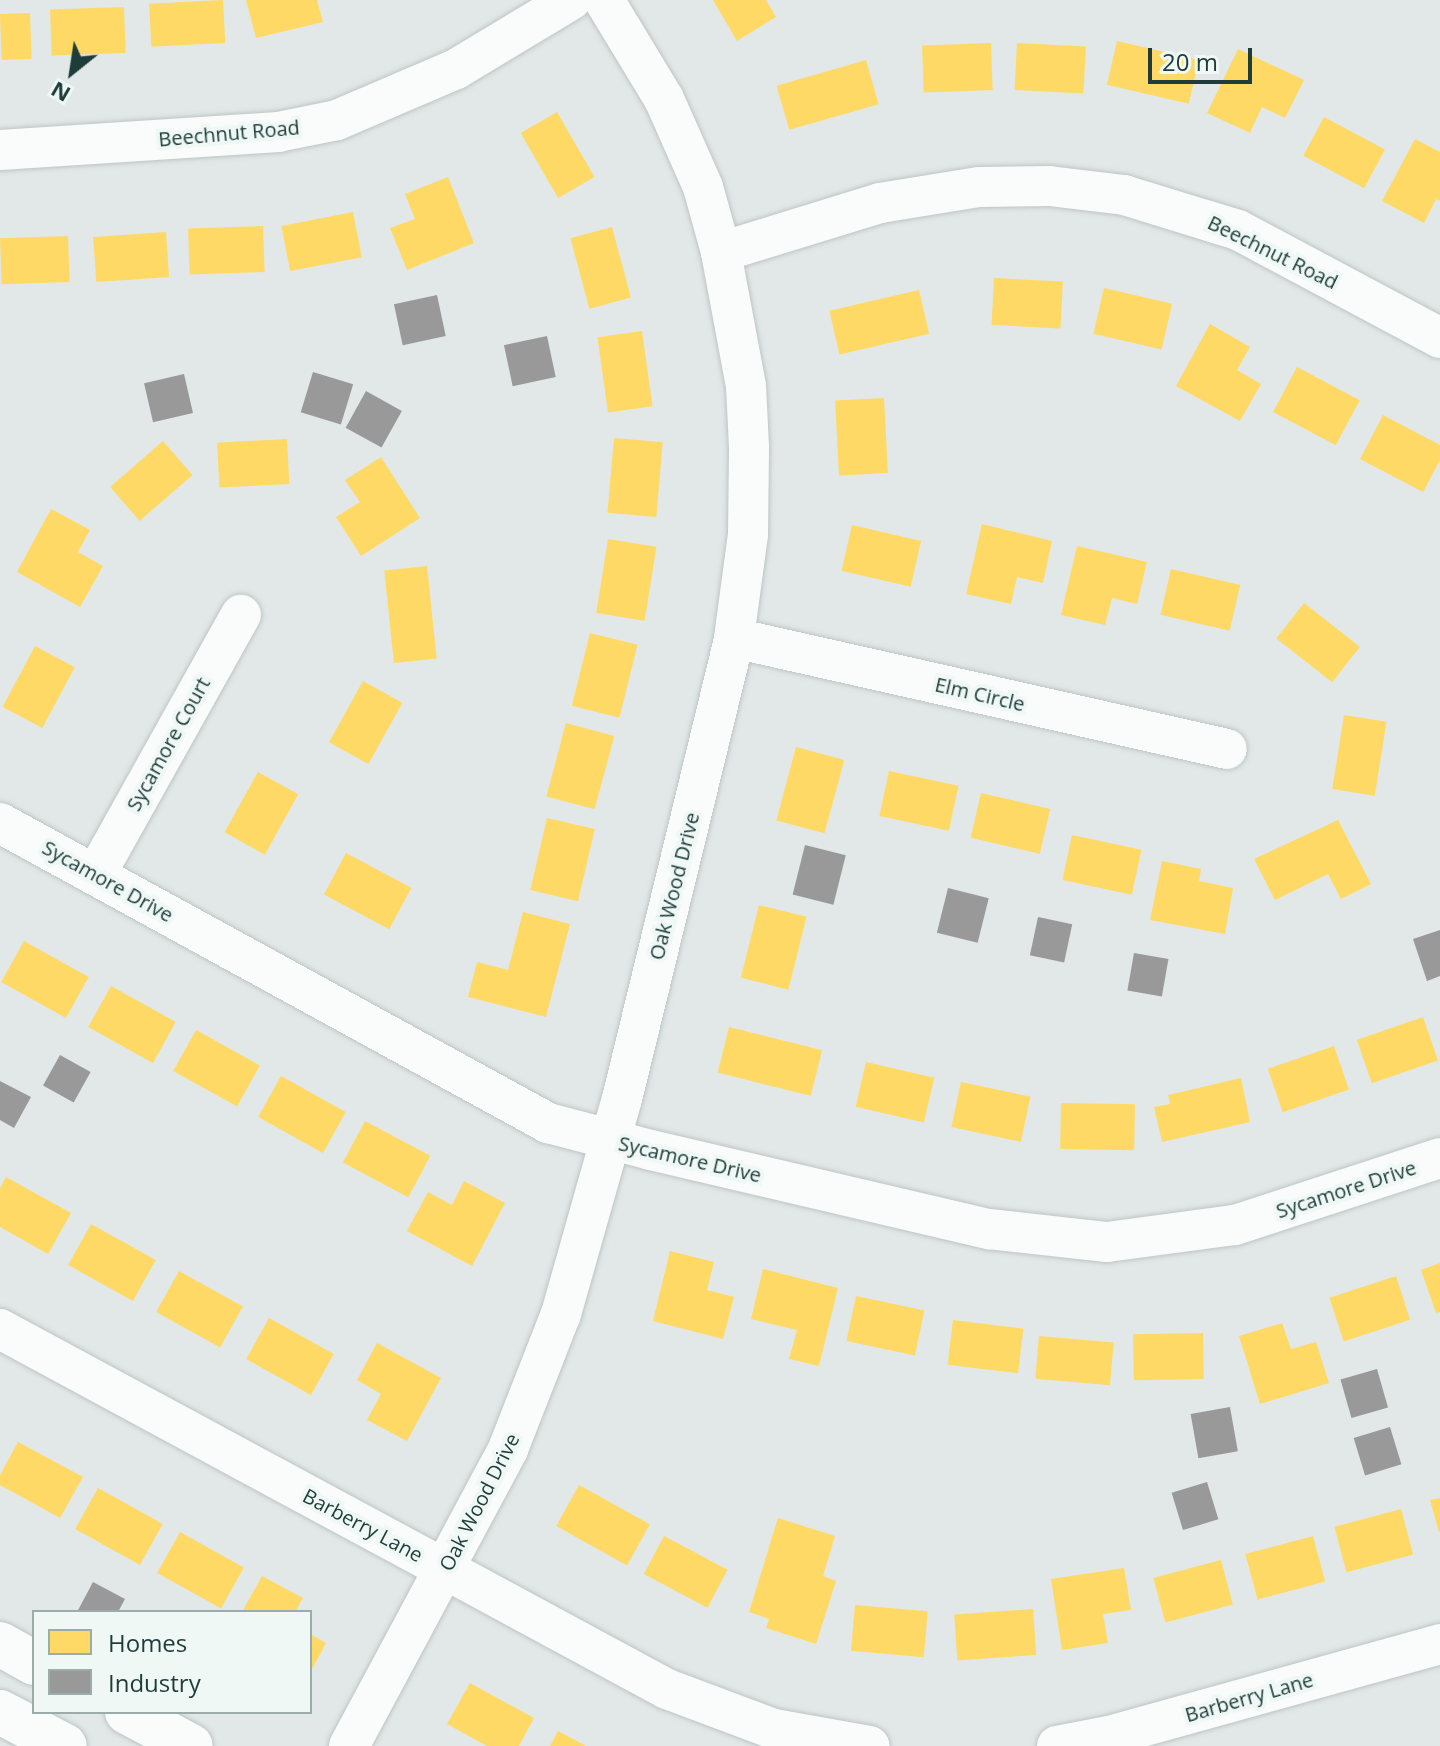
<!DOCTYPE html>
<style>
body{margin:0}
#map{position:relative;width:1440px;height:1746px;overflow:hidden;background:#e1e8e7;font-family:"Open Sans",sans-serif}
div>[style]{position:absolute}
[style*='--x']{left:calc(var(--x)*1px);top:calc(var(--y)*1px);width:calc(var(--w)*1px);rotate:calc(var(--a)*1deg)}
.homes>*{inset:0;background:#ffd966;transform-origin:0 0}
.industry>*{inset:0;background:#999;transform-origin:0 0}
.roads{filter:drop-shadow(0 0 2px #bec5c4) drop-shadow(0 0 2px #bec5c4)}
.street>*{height:40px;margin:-20px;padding:0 20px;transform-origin:20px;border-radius:20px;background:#fafcfb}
.secondary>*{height:44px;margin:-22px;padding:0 22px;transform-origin:22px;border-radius:22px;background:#fafcfb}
span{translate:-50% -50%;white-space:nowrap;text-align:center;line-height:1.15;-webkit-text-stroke:8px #eff8f5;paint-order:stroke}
.street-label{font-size:20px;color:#1e3c3a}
.legend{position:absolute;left:32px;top:1610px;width:280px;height:104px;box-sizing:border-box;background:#eff8f5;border:2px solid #9badaa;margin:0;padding:10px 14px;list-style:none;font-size:24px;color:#1e3c3a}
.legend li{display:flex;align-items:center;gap:16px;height:40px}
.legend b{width:40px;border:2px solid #9badaa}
.north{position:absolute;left:32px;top:32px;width:80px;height:80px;-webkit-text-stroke:6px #eff8f5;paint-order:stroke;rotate:210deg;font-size:22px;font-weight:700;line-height:32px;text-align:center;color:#1e3c3a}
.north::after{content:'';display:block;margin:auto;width:28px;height:36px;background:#1e3c3a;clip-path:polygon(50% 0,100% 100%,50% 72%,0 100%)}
.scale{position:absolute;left:1148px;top:48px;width:104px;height:36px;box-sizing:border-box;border:4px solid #1e3c3a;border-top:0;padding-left:10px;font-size:24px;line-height:28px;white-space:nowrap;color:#1e3c3a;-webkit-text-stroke:6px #eff8f5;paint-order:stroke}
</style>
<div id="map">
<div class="homes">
<div style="left:223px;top:0;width:43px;height:74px;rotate:87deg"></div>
<div style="clip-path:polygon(246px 0,317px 0,323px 22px,256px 38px)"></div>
<div style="clip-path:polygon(713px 0,766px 0,776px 17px,737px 41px)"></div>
<div style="left:124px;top:7px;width:46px;height:74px;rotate:88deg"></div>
<div style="left:30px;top:13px;width:46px;height:30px;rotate:88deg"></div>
<div style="left:1117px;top:41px;width:84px;height:45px;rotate:13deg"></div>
<div style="left:991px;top:43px;width:47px;height:69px;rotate:88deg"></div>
<div style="left:1017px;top:43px;width:69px;height:47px;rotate:3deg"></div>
<div style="clip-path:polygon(1238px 49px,1304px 80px,1285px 118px,1262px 107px,1250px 133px,1207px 113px)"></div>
<div style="left:866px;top:60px;width:46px;height:93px;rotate:74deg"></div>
<div style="left:557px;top:112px;width:75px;height:42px;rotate:60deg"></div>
<div style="left:1324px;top:117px;width:69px;height:44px;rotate:28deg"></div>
<div style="clip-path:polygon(1415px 139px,1440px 152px,1440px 201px,1436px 199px,1424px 223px,1382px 201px)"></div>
<div style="clip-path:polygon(448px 177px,474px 243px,407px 270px,390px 228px,415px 219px,405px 194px)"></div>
<div style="left:353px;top:212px;width:46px;height:73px;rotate:79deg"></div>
<div style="left:263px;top:226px;width:46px;height:75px;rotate:88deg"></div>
<div style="left:612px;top:227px;width:73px;height:43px;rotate:75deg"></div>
<div style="left:166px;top:232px;width:45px;height:73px;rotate:86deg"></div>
<div style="left:68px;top:236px;width:46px;height:68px;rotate:88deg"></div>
<div style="left:994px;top:278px;width:69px;height:47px;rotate:3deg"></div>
<div style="left:1104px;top:288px;width:70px;height:47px;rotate:13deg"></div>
<div style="left:919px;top:290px;width:45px;height:92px;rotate:77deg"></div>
<div style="clip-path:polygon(1210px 324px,1250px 347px,1237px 370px,1261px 384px,1240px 421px,1176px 386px)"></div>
<div style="left:642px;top:331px;width:76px;height:45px;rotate:82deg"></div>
<div style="left:1297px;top:367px;width:71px;height:51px;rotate:28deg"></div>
<div style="left:884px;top:398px;width:75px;height:49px;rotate:87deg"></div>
<div style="clip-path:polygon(1383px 415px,1440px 445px,1440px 460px,1423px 492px,1360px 459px)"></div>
<div style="left:614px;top:438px;width:49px;height:75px;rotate:5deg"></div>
<div style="left:287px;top:439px;width:45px;height:70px;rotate:87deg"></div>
<div style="left:163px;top:441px;width:45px;height:70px;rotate:49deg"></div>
<div style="clip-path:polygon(381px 457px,420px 518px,361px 556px,336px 517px,360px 502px,345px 480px)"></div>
<div style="clip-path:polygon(51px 509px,90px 530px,78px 552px,103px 566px,80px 607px,17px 572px)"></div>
<div style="clip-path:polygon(982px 524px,1052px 541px,1043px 583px,1017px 577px,1011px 604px,966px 594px)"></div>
<div style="left:852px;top:525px;width:71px;height:47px;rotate:13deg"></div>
<div style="left:608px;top:539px;width:49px;height:75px;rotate:9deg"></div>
<div style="clip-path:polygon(1077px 546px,1147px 562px,1137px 604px,1112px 598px,1105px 625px,1061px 615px)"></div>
<div style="left:427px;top:566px;width:93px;height:43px;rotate:84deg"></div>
<div style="left:1171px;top:569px;width:71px;height:47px;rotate:13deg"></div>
<div style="left:1304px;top:603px;width:71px;height:45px;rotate:38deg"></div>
<div style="left:590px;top:633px;width:49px;height:75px;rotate:14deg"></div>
<div style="left:35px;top:646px;width:45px;height:69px;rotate:28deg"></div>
<div style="left:363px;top:681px;width:45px;height:70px;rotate:29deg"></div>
<div style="left:1344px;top:715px;width:43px;height:75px;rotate:9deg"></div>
<div style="left:566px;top:723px;width:50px;height:76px;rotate:15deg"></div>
<div style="left:796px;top:747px;width:50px;height:76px;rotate:15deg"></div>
<div style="left:889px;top:771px;width:71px;height:46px;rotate:12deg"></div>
<div style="left:258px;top:772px;width:46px;height:69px;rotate:29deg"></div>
<div style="left:981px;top:793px;width:71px;height:46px;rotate:13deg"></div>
<div style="left:547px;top:818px;width:49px;height:74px;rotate:13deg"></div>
<div style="clip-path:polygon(1338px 820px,1371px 884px,1341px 899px,1328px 874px,1275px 900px,1254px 859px)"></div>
<div style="left:1072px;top:835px;width:71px;height:46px;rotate:12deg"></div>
<div style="left:346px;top:853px;width:74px;height:47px;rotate:28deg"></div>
<div style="clip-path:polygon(1162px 861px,1201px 869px,1199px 881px,1233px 888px,1225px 934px,1150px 920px)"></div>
<div style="left:759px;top:905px;width:49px;height:75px;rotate:14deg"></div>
<div style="clip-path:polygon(523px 912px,570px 924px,546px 1017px,468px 997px,477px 962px,508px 970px)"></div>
<div style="left:24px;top:941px;width:74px;height:47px;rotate:29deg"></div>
<div style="left:111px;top:986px;width:74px;height:47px;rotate:29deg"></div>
<div style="left:1423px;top:1017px;width:46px;height:70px;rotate:71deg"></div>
<div style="left:729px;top:1027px;width:96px;height:47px;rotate:14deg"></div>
<div style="left:196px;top:1030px;width:73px;height:47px;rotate:29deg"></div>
<div style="left:1334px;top:1046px;width:46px;height:70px;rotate:71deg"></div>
<div style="left:866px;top:1062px;width:70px;height:46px;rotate:13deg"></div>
<div style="left:281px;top:1076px;width:74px;height:47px;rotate:29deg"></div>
<div style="clip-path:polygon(1241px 1078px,1250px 1122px,1162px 1142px,1154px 1107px,1170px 1104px,1168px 1095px)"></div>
<div style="left:961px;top:1082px;width:71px;height:46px;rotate:12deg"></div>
<div style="left:1061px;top:1103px;width:74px;height:46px;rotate:1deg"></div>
<div style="left:365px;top:1121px;width:74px;height:47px;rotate:28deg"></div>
<div style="clip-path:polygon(6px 1177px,71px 1213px,48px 1254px,0 1227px,0 1188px)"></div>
<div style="clip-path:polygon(464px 1181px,505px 1203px,472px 1266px,407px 1231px,428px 1192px,452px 1205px)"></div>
<div style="left:91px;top:1224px;width:74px;height:47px;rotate:29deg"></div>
<div style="clip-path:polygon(670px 1251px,714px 1262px,707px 1290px,734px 1297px,723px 1339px,653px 1321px)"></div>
<div style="clip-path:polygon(1440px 1263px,1440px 1312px,1436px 1313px,1421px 1270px)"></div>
<div style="clip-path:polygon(763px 1269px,838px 1288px,819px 1366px,789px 1359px,797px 1330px,751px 1319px)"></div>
<div style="left:179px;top:1271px;width:73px;height:47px;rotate:29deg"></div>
<div style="left:1396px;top:1276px;width:46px;height:70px;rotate:72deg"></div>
<div style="left:856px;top:1296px;width:70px;height:46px;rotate:12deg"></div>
<div style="left:269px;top:1318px;width:74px;height:47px;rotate:29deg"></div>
<div style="left:953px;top:1320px;width:71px;height:45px;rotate:7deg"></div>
<div style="clip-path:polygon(1282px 1323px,1291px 1349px,1316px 1342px,1329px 1383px,1260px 1404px,1239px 1336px)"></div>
<div style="left:1203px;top:1333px;width:46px;height:70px;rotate:89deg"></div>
<div style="left:1039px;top:1336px;width:75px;height:43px;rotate:5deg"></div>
<div style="clip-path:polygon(377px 1343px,441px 1378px,407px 1441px,367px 1420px,381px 1394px,357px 1380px)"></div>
<div style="clip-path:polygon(18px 1442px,83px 1477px,60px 1518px,0 1485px,0 1475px)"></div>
<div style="left:579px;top:1485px;width:81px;height:47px;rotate:29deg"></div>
<div style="left:98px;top:1488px;width:74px;height:47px;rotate:29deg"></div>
<div style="clip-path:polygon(1440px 1498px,1440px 1532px,1439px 1532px,1430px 1500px)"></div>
<div style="left:1401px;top:1509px;width:47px;height:69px;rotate:75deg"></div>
<div style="clip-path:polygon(778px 1518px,835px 1536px,823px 1576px,836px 1581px,816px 1644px,766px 1628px,769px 1619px,749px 1612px)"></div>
<div style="left:180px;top:1532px;width:73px;height:47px;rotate:29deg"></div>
<div style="left:664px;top:1536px;width:72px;height:43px;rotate:28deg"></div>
<div style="left:1313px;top:1536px;width:47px;height:70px;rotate:75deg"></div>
<div style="left:1221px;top:1560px;width:46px;height:70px;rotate:75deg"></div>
<div style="clip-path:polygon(1124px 1568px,1131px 1610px,1103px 1614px,1108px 1643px,1062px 1650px,1051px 1579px)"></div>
<div style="clip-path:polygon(262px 1576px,303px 1598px,295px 1612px,242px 1612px)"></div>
<div style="left:855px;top:1605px;width:73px;height:46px;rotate:5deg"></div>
<div style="left:1033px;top:1609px;width:46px;height:79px;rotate:86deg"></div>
<div style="clip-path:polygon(310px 1634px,326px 1643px,310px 1673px)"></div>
<div style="clip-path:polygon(470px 1683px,534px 1718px,519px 1746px,487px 1746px,447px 1724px)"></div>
<div style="clip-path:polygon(558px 1731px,586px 1746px,550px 1746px)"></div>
</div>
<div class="industry">
<div style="left:437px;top:295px;width:42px;height:44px;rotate:78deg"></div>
<div style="left:547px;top:336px;width:42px;height:44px;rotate:78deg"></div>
<div style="left:313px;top:372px;width:42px;height:42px;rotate:17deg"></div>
<div style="left:184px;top:374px;width:40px;height:41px;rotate:77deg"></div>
<div style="left:366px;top:391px;width:41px;height:42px;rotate:29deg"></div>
<div style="left:805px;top:845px;width:42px;height:51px;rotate:14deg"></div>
<div style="left:948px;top:888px;width:42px;height:46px;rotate:14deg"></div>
<div style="left:1038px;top:917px;width:35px;height:39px;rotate:12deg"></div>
<div style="clip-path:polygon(1440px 930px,1440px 976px,1427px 981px,1413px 939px)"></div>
<div style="left:1134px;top:953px;width:35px;height:38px;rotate:10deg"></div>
<div style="left:60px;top:1055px;width:35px;height:35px;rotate:29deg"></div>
<div style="clip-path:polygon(0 1081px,31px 1097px,14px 1128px,0 1120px)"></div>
<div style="left:1377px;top:1369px;width:40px;height:38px;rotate:74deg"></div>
<div style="left:1230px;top:1407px;width:45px;height:40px;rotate:80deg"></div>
<div style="left:1390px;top:1427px;width:39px;height:38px;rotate:73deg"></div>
<div style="left:1207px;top:1482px;width:39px;height:37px;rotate:73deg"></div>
<div style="clip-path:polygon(93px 1582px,125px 1599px,118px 1612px,77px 1612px)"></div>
</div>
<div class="roads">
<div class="street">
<div style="--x:0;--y:150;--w:279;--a:-3.7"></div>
<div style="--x:278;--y:132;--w:60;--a:-11.5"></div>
<div style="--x:337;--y:120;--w:129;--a:-23.2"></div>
<div style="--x:456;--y:69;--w:134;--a:-31"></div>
<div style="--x:721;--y:252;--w:166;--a:-17.1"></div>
<div style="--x:880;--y:203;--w:100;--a:-9.2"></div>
<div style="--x:979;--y:187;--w:70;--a:-0.8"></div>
<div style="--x:1049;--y:186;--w:76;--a:6.8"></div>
<div style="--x:1124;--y:195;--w:119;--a:17.1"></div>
<div style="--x:1238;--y:230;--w:229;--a:28.1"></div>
<div style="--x:734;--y:638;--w:505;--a:12.69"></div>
<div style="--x:0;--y:823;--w:625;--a:28.7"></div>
<div style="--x:548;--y:1123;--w:106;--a:14.7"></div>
<div style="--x:651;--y:1150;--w:347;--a:13.2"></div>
<div style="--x:989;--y:1229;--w:119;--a:6.3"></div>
<div style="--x:1107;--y:1242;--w:129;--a:-7.6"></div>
<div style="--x:1235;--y:1225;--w:216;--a:-18.1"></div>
<div style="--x:96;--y:874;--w:297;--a:-60.8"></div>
<div style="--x:0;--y:1329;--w:758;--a:28.36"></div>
<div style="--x:667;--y:1689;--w:114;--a:20.5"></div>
<div style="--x:774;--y:1729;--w:97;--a:10.1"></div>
<div style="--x:349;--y:1746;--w:337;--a:-61.8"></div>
<div style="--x:508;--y:1449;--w:145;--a:-68.6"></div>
<div style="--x:561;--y:1314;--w:223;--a:-74.2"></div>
<div style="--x:622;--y:1099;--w:474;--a:-76.3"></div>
<div style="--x:734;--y:638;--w:105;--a:-82.3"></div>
<div style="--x:748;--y:534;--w:87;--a:-89.3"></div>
<div style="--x:749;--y:447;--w:61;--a:-92.8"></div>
<div style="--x:746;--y:386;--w:136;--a:-100.6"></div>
<div style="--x:721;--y:252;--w:67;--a:-105.5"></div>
<div style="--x:703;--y:187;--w:96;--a:-113.9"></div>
<div style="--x:664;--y:99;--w:116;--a:-121.2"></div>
<div style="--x:1057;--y:1746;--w:53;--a:-10.9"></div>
<div style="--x:1109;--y:1736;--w:344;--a:-15.5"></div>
</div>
<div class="secondary">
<div style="--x:0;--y:1644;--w:39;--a:29"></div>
<div style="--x:0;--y:1712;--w:73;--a:27.6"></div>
<div style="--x:127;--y:1712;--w:72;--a:28"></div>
</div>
</div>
<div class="street-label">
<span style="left:229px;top:133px;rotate:-5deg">Beechnut Road</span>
<span style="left:1273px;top:252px;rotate:26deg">Beechnut Road</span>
<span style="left:980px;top:694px;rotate:13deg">Elm Circle</span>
<span style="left:168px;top:744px;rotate:-61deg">Sycamore Court</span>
<span style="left:108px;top:881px;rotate:29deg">Sycamore Drive</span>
<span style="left:674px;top:886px;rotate:-76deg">Oak Wood Drive</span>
<span style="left:690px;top:1159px;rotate:13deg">Sycamore Drive</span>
<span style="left:1346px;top:1189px;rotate:-18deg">Sycamore Drive</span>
<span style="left:479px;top:1502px;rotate:-63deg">Oak Wood Drive</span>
<span style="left:363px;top:1525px;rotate:28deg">Barberry Lane</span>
<span style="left:1249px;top:1697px;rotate:-16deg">Barberry Lane</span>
</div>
<ul class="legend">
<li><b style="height:22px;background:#ffd966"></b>Homes</li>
<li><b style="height:22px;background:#999"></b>Industry</li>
</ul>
<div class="north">N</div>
<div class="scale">20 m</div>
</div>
